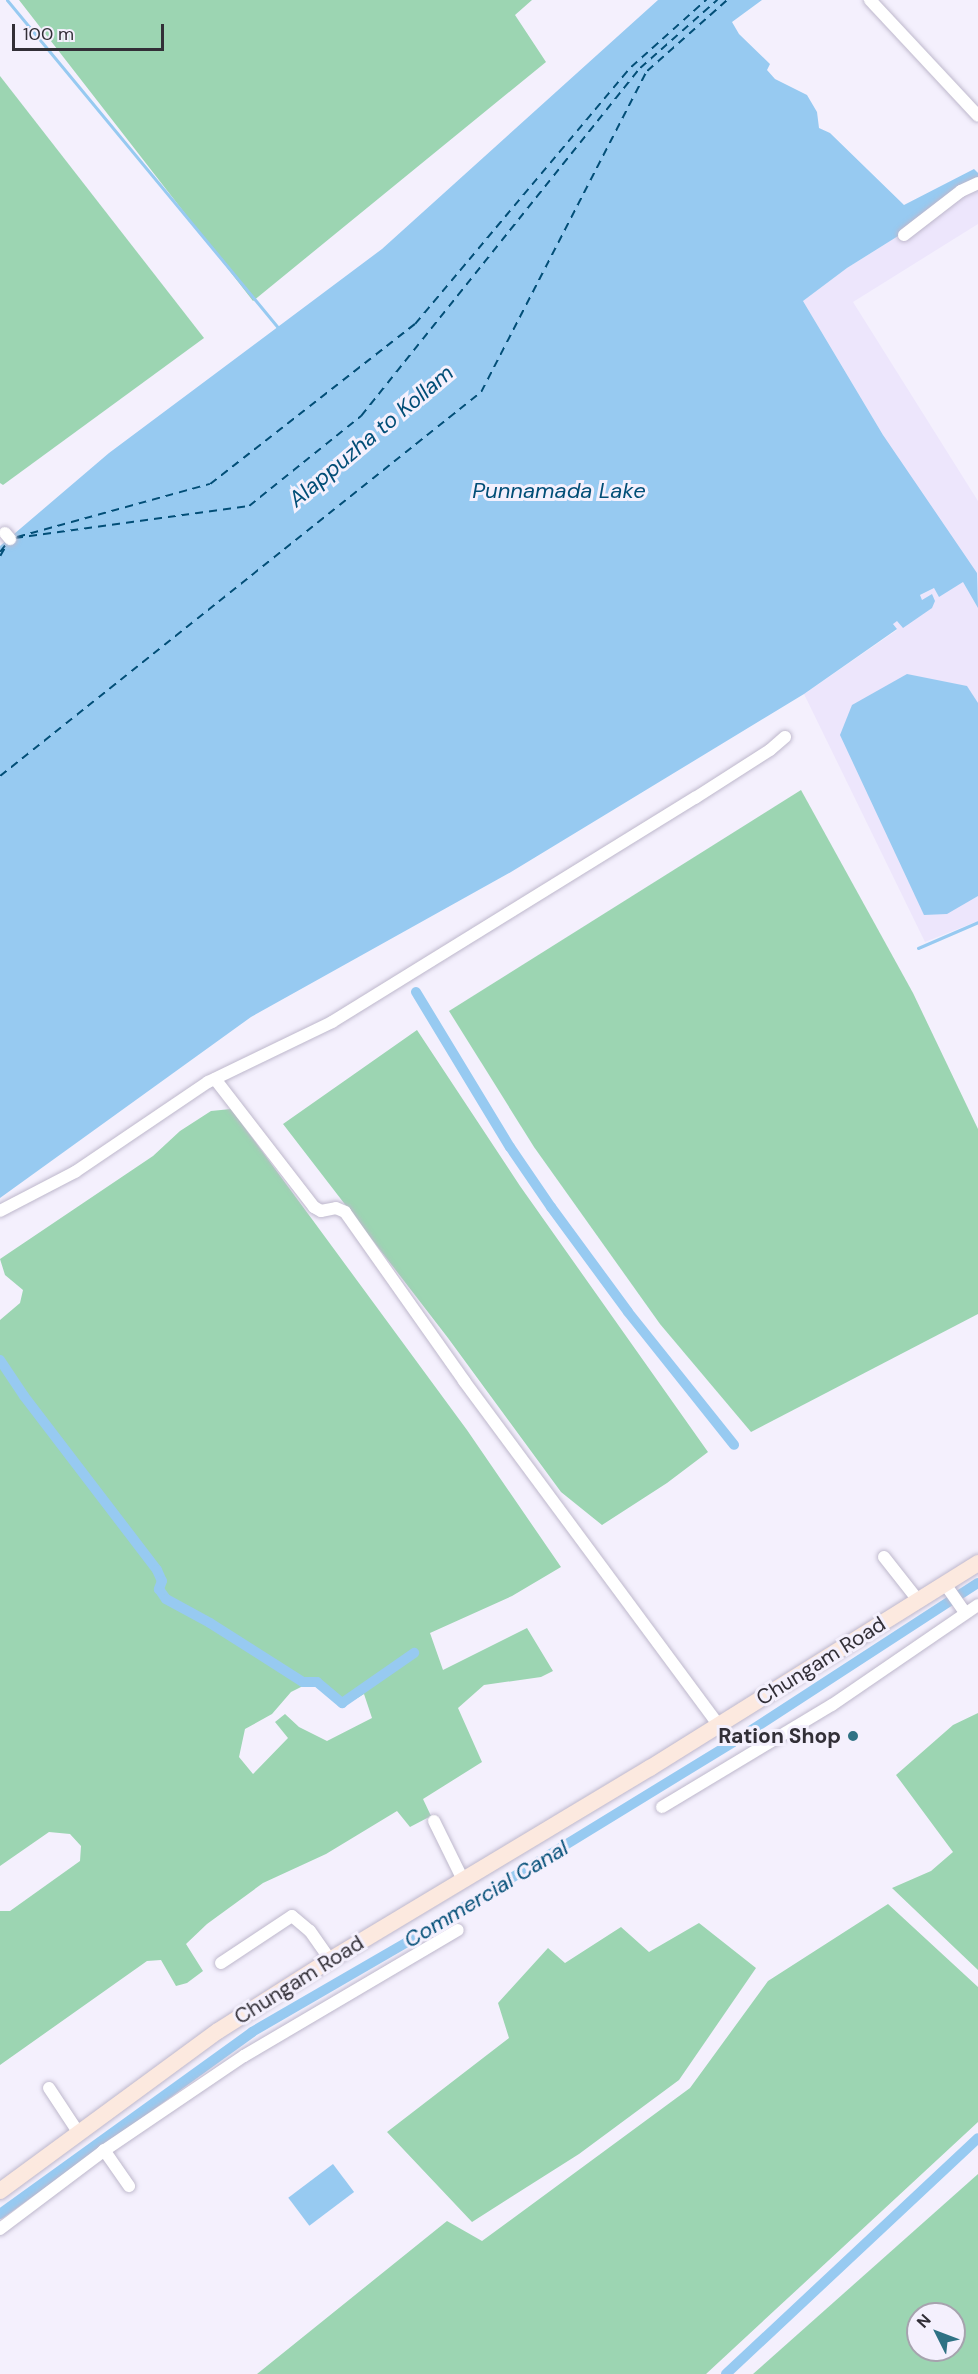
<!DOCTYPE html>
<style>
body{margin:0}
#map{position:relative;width:978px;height:2374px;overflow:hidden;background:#f4f0fd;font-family:"DM Sans",sans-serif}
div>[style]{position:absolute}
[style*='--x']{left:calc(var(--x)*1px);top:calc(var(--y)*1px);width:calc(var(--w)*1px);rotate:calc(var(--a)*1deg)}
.built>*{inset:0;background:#ede6fc}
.green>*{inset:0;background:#9cd5b2}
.water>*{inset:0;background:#97caf1;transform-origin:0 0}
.stream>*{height:3px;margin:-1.5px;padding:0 1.5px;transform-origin:1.5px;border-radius:1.5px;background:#97caf1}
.canal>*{height:10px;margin:-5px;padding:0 5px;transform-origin:5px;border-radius:5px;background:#97caf1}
.ferry>*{height:1.5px;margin-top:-0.75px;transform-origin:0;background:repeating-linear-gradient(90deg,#024e77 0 8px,transparent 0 14px)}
.roads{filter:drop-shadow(0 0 2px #beb8cc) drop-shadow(0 0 2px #beb8cc)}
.street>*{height:12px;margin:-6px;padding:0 6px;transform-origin:6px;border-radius:6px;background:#fff}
.secondary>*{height:16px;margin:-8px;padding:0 8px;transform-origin:8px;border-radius:8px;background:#fce9df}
.dots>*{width:16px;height:16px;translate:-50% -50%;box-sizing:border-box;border:3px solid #f4f0fd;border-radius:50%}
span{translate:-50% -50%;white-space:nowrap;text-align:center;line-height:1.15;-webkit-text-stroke:6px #f4f0fd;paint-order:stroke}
.street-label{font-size:21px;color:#322f37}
.poi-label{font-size:21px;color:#322f37;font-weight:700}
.right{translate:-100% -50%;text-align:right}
.water-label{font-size:22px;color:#024e77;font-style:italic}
.north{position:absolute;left:906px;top:2302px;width:60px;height:60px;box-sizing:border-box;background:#f4f0fd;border:2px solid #a6a3ae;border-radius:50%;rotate:312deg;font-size:16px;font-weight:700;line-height:24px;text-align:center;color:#322f37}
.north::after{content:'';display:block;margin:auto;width:21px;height:27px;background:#2f7284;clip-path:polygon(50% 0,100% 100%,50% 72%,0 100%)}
.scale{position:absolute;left:12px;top:24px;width:152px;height:27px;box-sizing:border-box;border:3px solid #322f37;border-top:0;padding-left:8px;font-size:18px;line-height:21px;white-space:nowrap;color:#322f37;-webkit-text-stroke:4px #f4f0fd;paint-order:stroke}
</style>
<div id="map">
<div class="built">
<div style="clip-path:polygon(978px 186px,978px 224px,853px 302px,978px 501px,978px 921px,925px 942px,804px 694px,897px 630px,893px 623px,922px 600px,919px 596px,934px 588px,939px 596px,883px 435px,803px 301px,847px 268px)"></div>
</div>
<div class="green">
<div style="clip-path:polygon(19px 0,532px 0,515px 15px,546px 62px,253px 301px)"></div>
<div style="clip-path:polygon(0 76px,204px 338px,3px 485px,0 483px)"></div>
<div style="clip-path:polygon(801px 790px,913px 993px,978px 1129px,978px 1314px,751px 1432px,660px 1324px,534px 1147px,449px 1011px)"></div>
<div style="clip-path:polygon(417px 1030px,520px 1186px,708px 1452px,667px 1483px,602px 1525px,561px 1492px,448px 1338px,283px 1124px)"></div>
<div style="clip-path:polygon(evenodd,231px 1109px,467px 1430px,561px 1567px,512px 1596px,430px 1633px,443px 1670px,527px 1628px,553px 1671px,541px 1677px,484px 1685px,458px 1708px,482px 1762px,423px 1799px,431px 1816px,410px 1827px,397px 1811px,326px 1854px,263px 1883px,207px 1924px,186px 1944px,203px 1971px,187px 1983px,176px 1986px,161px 1960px,147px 1961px,0 2065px,0 1911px,10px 1911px,80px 1861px,81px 1846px,70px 1834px,49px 1832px,0 1866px,0 1320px,20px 1303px,23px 1290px,5px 1275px,0 1259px,153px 1156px,180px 1131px,211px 1111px,231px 1109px,319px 1678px,344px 1706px,364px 1694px,372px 1718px,327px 1741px,299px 1727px,285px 1714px,275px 1722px,288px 1738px,253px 1774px,239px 1757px,245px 1729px,272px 1714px,291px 1692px,319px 1678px)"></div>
<div style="clip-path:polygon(978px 1713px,978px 1970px,892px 1888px,931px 1871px,953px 1852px,896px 1775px,953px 1725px)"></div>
<div style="clip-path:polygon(888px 1904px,978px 1987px,978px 2122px,706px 2374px,257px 2374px,447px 2221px,482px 2241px,690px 2088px,768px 1981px)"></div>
<div style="clip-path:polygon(699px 1923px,756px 1968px,679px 2080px,579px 2154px,472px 2222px,387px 2132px,509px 2038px,498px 2003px,548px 1948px,565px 1963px,621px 1927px,649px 1952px)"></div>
<div style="clip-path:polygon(evenodd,978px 2174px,978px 2374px,753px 2374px,978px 2174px,918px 2314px,954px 2314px,954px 2350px,918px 2350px,918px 2314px)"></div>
</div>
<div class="water">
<div style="clip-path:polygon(658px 0,762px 0,732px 22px,739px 34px,770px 64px,767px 70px,775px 79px,807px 95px,817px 112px,819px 128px,830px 133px,904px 205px,974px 169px,978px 173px,978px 186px,847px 268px,803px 301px,883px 435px,977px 573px,978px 608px,963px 582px,939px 597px,934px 588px,920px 595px,922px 600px,932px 594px,935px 601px,932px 608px,903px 628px,897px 621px,893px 624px,897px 629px,804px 694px,511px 872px,251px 1017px,0 1198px,0 546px,109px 453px,382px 249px)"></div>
<div style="clip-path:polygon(907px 674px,967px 686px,978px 703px,978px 896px,947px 914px,924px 915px,840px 735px,852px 705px)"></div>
<div style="left:333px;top:2164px;width:35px;height:56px;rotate:53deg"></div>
</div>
<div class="stream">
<div style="--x:7;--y:0;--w:427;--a:50.4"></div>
<div style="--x:918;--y:948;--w:65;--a:-23.4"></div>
</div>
<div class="canal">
<div style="--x:416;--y:992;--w:181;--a:58.8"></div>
<div style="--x:510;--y:1147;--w:73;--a:55.7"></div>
<div style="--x:551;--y:1207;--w:130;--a:53.7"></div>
<div style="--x:628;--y:1312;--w:170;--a:51.4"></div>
<div style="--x:0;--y:1360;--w:43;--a:56.3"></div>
<div style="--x:24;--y:1396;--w:219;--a:52.6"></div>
<div style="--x:157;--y:1570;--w:12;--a:66"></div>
<div style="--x:162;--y:1581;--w:9;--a:111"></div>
<div style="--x:159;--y:1589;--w:12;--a:55"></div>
<div style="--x:166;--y:1599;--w:50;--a:28.6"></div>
<div style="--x:210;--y:1623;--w:110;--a:32.4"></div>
<div style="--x:303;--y:1682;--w:14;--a:0"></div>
<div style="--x:317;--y:1682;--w:33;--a:40"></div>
<div style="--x:342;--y:1703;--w:88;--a:-34.8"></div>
<div style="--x:0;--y:2214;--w:311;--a:-35.8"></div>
<div style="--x:252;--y:2032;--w:179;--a:-30.1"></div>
<div style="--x:407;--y:1942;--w:382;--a:-31.5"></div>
<div style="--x:733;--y:1742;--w:292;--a:-33"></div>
<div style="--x:726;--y:2374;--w:345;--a:-43.1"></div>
</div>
<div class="ferry">
<div style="--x:17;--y:537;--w:200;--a:-15.4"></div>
<div style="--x:210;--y:484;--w:260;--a:-38"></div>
<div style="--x:415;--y:324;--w:336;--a:-50"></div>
<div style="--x:631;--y:67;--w:101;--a:-41.8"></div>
<div style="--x:15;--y:538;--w:236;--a:-7.8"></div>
<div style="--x:249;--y:506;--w:144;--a:-38.8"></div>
<div style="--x:361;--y:416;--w:446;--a:-51.3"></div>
<div style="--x:640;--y:68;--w:103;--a:-41.4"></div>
<div style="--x:0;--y:552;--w:10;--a:-53"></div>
<div style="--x:0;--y:556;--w:14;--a:-60"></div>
<div style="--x:0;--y:776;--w:615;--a:-38.6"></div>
<div style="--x:481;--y:392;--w:361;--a:-62.7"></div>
<div style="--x:647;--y:71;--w:107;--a:-41.6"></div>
</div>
<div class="roads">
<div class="street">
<div style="--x:870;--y:0;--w:158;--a:47"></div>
<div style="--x:904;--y:235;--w:72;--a:-37.7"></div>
<div style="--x:961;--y:191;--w:19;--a:-25"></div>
<div style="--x:5;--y:533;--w:8;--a:50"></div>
<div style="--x:215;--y:1079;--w:162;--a:52.3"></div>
<div style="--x:314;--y:1207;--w:8;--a:30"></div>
<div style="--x:321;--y:1211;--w:15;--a:-11"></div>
<div style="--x:336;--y:1208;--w:10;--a:24"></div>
<div style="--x:345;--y:1212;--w:207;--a:54.8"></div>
<div style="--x:464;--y:1381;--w:428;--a:53.5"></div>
<div style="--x:0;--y:1211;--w:85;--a:-27.5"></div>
<div style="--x:75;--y:1172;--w:161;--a:-34.1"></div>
<div style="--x:208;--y:1082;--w:138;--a:-25.8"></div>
<div style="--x:332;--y:1022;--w:427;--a:-31.7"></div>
<div style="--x:695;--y:798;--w:89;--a:-32.6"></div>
<div style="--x:770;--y:750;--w:20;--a:-41"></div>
<div style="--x:884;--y:1557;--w:55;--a:51.7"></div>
<div style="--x:945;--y:1584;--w:35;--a:55"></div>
<div style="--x:662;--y:1807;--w:198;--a:-31"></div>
<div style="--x:832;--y:1705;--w:177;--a:-34.4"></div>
<div style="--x:434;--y:1821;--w:66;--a:63.8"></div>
<div style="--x:221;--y:1963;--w:85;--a:-33.5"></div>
<div style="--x:292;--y:1916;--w:23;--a:40"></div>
<div style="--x:310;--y:1931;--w:35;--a:55"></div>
<div style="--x:49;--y:2088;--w:53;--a:56.6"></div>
<div style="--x:104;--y:2150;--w:44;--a:55.2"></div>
<div style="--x:0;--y:2229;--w:128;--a:-37"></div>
<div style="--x:102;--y:2152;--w:171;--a:-34.1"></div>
<div style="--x:244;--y:2056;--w:248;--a:-30.5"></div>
</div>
<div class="secondary">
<div style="--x:0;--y:2191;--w:270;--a:-36.3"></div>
<div style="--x:218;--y:2031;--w:133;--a:-32.4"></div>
<div style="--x:330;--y:1960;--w:373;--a:-31"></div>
<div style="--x:650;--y:1768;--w:387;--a:-32"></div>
</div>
</div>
<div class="dots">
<div style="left:853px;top:1736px;background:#2f7284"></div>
</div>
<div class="street-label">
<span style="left:821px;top:1661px;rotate:-32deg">Chungam Road</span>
<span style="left:299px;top:1980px;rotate:-32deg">Chungam Road</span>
</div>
<div class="poi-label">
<span class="right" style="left:841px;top:1736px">Ration Shop</span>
</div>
<div class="water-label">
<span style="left:371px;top:436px;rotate:-40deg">Alappuzha to Kollam</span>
<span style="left:559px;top:491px">Punnamada Lake</span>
<span style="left:486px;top:1894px;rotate:-31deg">Commercial Canal</span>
</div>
<div class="north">N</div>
<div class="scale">100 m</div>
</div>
